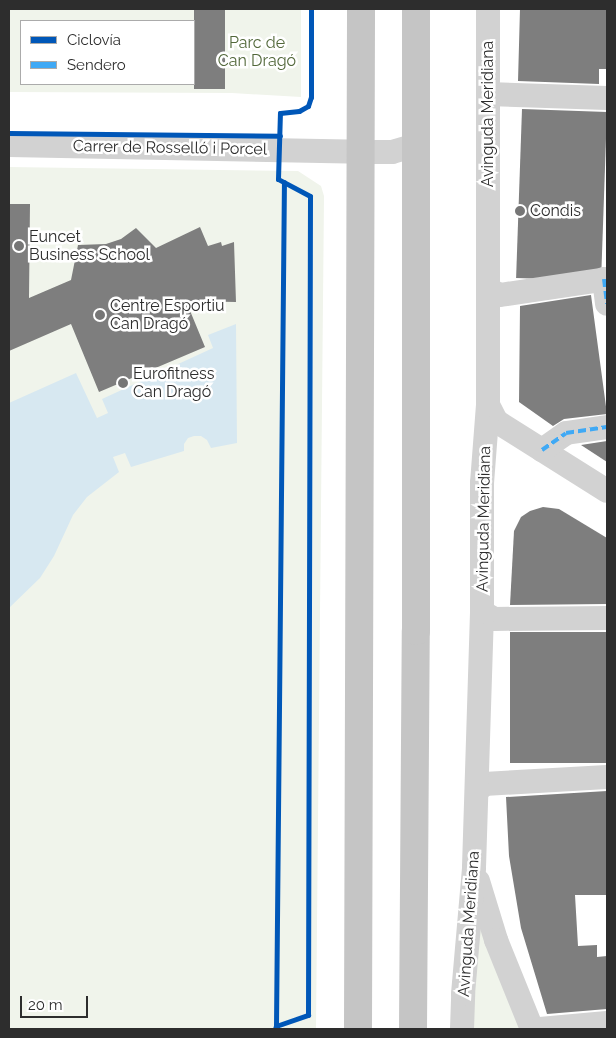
<!DOCTYPE html>
<meta charset="utf-8">
<style>
body{margin:0}
#map{position:relative;width:616px;height:1038px;overflow:hidden;background:#fff;font-family:Raleway,sans-serif}
div>[style]{position:absolute}
[style*='--x']{left:calc(var(--x)*1px);top:calc(var(--y)*1px);width:calc(var(--w)*1px);rotate:calc(var(--a)*1deg)}
.green>*{inset:0;background:#f0f4eb}
.water>*{inset:0;background:#d7e8f1}
.building>*{inset:0;background:#7e7e7e;transform-origin:0 0}
.minor>*{height:24px;margin:-12px;padding:0 12px;transform-origin:12px;border-radius:12px;background:#d2d2d2}
.major>*{height:28px;margin:-14px;padding:0 14px;transform-origin:14px;border-radius:14px;background:#c5c5c5}
.quiet>*{height:4px;margin-top:-2px;transform-origin:0;background:repeating-linear-gradient(90deg,#3fa9f5 0 8px,transparent 0 12px)}
.cycleway>*{height:5px;margin:-2.5px;padding:0 2.5px;transform-origin:2.5px;border-radius:2.5px;background:#0057b8}
.dots>*{width:14px;height:14px;translate:-50% -50%;box-sizing:border-box;border:2px solid #fff;border-radius:50%}
span{translate:-50% -50%;white-space:nowrap;text-align:center;line-height:1.15;-webkit-text-stroke:5px #fff;paint-order:stroke}
.park-label{font-size:16px;color:#52683a}
.street-label{font-size:16px;color:#2d2d2d}
.poi-label{font-size:16px;color:#2d2d2d}
.left{translate:0 -50%;text-align:left}
.frame{position:absolute;inset:0;border:10px solid #2d2d2d;pointer-events:none}
.legend{position:absolute;left:20px;top:20px;width:175px;height:65px;box-sizing:border-box;background:#fff;border:1px solid #ababab;margin:0;padding:6px 9px;list-style:none;font-size:15px;color:#2d2d2d}
.legend li{display:flex;align-items:center;gap:10px;height:25px}
.legend b{width:25px;border:1px solid #ababab}
.scale{position:absolute;left:20px;top:996px;width:68px;height:22px;box-sizing:border-box;border:2px solid #2d2d2d;border-top:0;padding-left:6px;font-size:15px;line-height:18px;white-space:nowrap;color:#2d2d2d;-webkit-text-stroke:4px #fff;paint-order:stroke}
</style>
<div id="map">
<div class="green">
<div style="clip-path:polygon(evenodd,9px 9px,301px 9px,301px 97px,232px 93px,9px 92px,9px 9px,21px 21px,194px 21px,194px 84px,21px 84px,21px 21px)"></div>
<div style="clip-path:polygon(9px 167px,298px 171px,321px 186px,324px 196px,316px 1029px,9px 1029px)"></div>
<div style="clip-path:polygon(474px 867px,532px 1029px,463px 1029px)"></div>
</div>
<div class="water">
<div style="clip-path:polygon(236px 324px,237px 443px,211px 448px,207px 440px,201px 436px,194px 436px,188px 438px,184px 444px,184px 451px,131px 467px,125px 453px,113px 457px,119px 472px,87px 497px,73px 515px,54px 556px,40px 578px,9px 608px,9px 403px,76px 373px,97px 418px,108px 413px,102px 399px,213px 348px,208px 335px)"></div>
</div>
<div class="building">
<div style="left:194px;top:9px;width:31px;height:80px"></div>
<div style="clip-path:polygon(520px 9px,607px 9px,607px 69px,599px 69px,599px 84px,518px 81px)"></div>
<div style="left:522px;top:109px;width:85px;height:169px;rotate:2deg"></div>
<div style="clip-path:polygon(9px 204px,30px 204px,29px 298px,71px 280px,78px 245px,106px 244px,121px 239px,136px 228px,156px 248px,200px 227px,208px 246px,221px 242px,222px 246px,234px 242px,236px 302px,186px 301px,205px 347px,99px 392px,71px 324px,9px 351px)"></div>
<div style="clip-path:polygon(591px 295px,607px 414px,564px 419px,553px 426px,519px 402px,520px 306px)"></div>
<div style="clip-path:polygon(607px 441px,607px 462px,581px 445px)"></div>
<div style="clip-path:polygon(543px 507px,559px 509px,607px 538px,607px 604px,510px 605px,514px 531px,521px 517px,530px 511px)"></div>
<div style="left:607px;top:632px;width:131px;height:97px;rotate:90deg"></div>
<div style="clip-path:polygon(607px 791px,607px 895px,575px 895px,578px 946px,597px 945px,597px 957px,607px 956px,607px 1009px,547px 1014px,521px 928px,509px 856px,506px 797px)"></div>
</div>
<div class="minor">
<div style="--x:488;--y:94;--w:119;--a:1.9"></div>
<div style="--x:9;--y:145;--w:352;--a:1.1"></div>
<div style="--x:361;--y:152;--w:31;--a:0"></div>
<div style="--x:392;--y:152;--w:25;--a:-16"></div>
<div style="--x:604;--y:279;--w:25;--a:83"></div>
<div style="--x:488;--y:289;--w:13;--a:27"></div>
<div style="--x:500;--y:295;--w:108;--a:-8.5"></div>
<div style="--x:488;--y:405;--w:18;--a:63"></div>
<div style="--x:496;--y:421;--w:131;--a:32.2"></div>
<div style="--x:542;--y:450;--w:29;--a:-35"></div>
<div style="--x:566;--y:433;--w:41;--a:-8.3"></div>
<div style="--x:482;--y:612;--w:14;--a:30"></div>
<div style="--x:494;--y:619;--w:113;--a:-0.5"></div>
<div style="--x:477;--y:791;--w:10;--a:-45"></div>
<div style="--x:484;--y:784;--w:123;--a:-3.3"></div>
<div style="--x:478;--y:881;--w:62;--a:73"></div>
<div style="--x:496;--y:940;--w:96;--a:68"></div>
<div style="--x:462;--y:1029;--w:35;--a:-88"></div>
<div style="--x:463;--y:994;--w:127;--a:-85"></div>
<div style="--x:474;--y:867;--w:255;--a:-88.2"></div>
<div style="--x:482;--y:612;--w:129;--a:-90"></div>
<div style="--x:482;--y:483;--w:78;--a:-85.6"></div>
<div style="--x:488;--y:405;--w:396;--a:-90"></div>
<div style="--x:540;--y:1029;--w:67;--a:-5.1"></div>
</div>
<div class="major">
<div style="--x:358;--y:1029;--w:1020;--a:-89.83"></div>
<div style="--x:413;--y:1029;--w:398;--a:-89.6"></div>
<div style="--x:416;--y:631;--w:622;--a:-90"></div>
</div>
<div class="quiet">
<div style="--x:604;--y:279;--w:25;--a:83"></div>
<div style="--x:542;--y:450;--w:29;--a:-35"></div>
<div style="--x:566;--y:433;--w:41;--a:-8.3"></div>
</div>
<div class="cycleway">
<div style="--x:9;--y:133;--w:271;--a:0.6"></div>
<div style="--x:276;--y:1026;--w:844;--a:-89.46"></div>
<div style="--x:275;--y:1029;--w:3;--a:-72"></div>
<div style="--x:276;--y:1026;--w:34;--a:-19"></div>
<div style="--x:308;--y:1015;--w:819;--a:-89.86"></div>
<div style="--x:310;--y:196;--w:36;--a:-152"></div>
<div style="--x:278;--y:179;--w:66;--a:-88.3"></div>
<div style="--x:280;--y:113;--w:19;--a:-6"></div>
<div style="--x:299;--y:111;--w:10;--a:-29"></div>
<div style="--x:308;--y:106;--w:9;--a:-72"></div>
<div style="--x:311;--y:97;--w:88;--a:-90"></div>
</div>
<div class="dots">
<div style="left:520px;top:211px;background:#767676"></div>
<div style="left:19px;top:246px;background:#767676"></div>
<div style="left:100px;top:315px;background:#767676"></div>
<div style="left:123px;top:383px;background:#767676"></div>
</div>
<div class="park-label">
<span style="left:257px;top:52px">Parc de<br>Can Dragó</span>
</div>
<div class="street-label">
<span style="left:488px;top:114px;rotate:-90deg">Avinguda Meridiana</span>
<span style="left:170px;top:148px;rotate:1deg">Carrer de Rosselló i Porcel</span>
<span style="left:484px;top:519px;rotate:-89deg">Avinguda Meridiana</span>
<span style="left:469px;top:924px;rotate:-86deg">Avinguda Meridiana</span>
</div>
<div class="poi-label">
<span class="left" style="left:530px;top:211px">Condis</span>
<span class="left" style="left:29px;top:246px">Euncet<br>Business School</span>
<span class="left" style="left:110px;top:315px">Centre Esportiu<br>Can Dragó</span>
<span class="left" style="left:133px;top:383px">Eurofitness<br>Can Dragó</span>
</div>
<div class="frame"></div>
<ul class="legend">
<li><b style="height:6px;background:#0057b8"></b>Ciclovía</li>
<li><b style="height:6px;background:#3fa9f5"></b>Sendero</li>
</ul>
<div class="scale">20 m</div>
</div>
